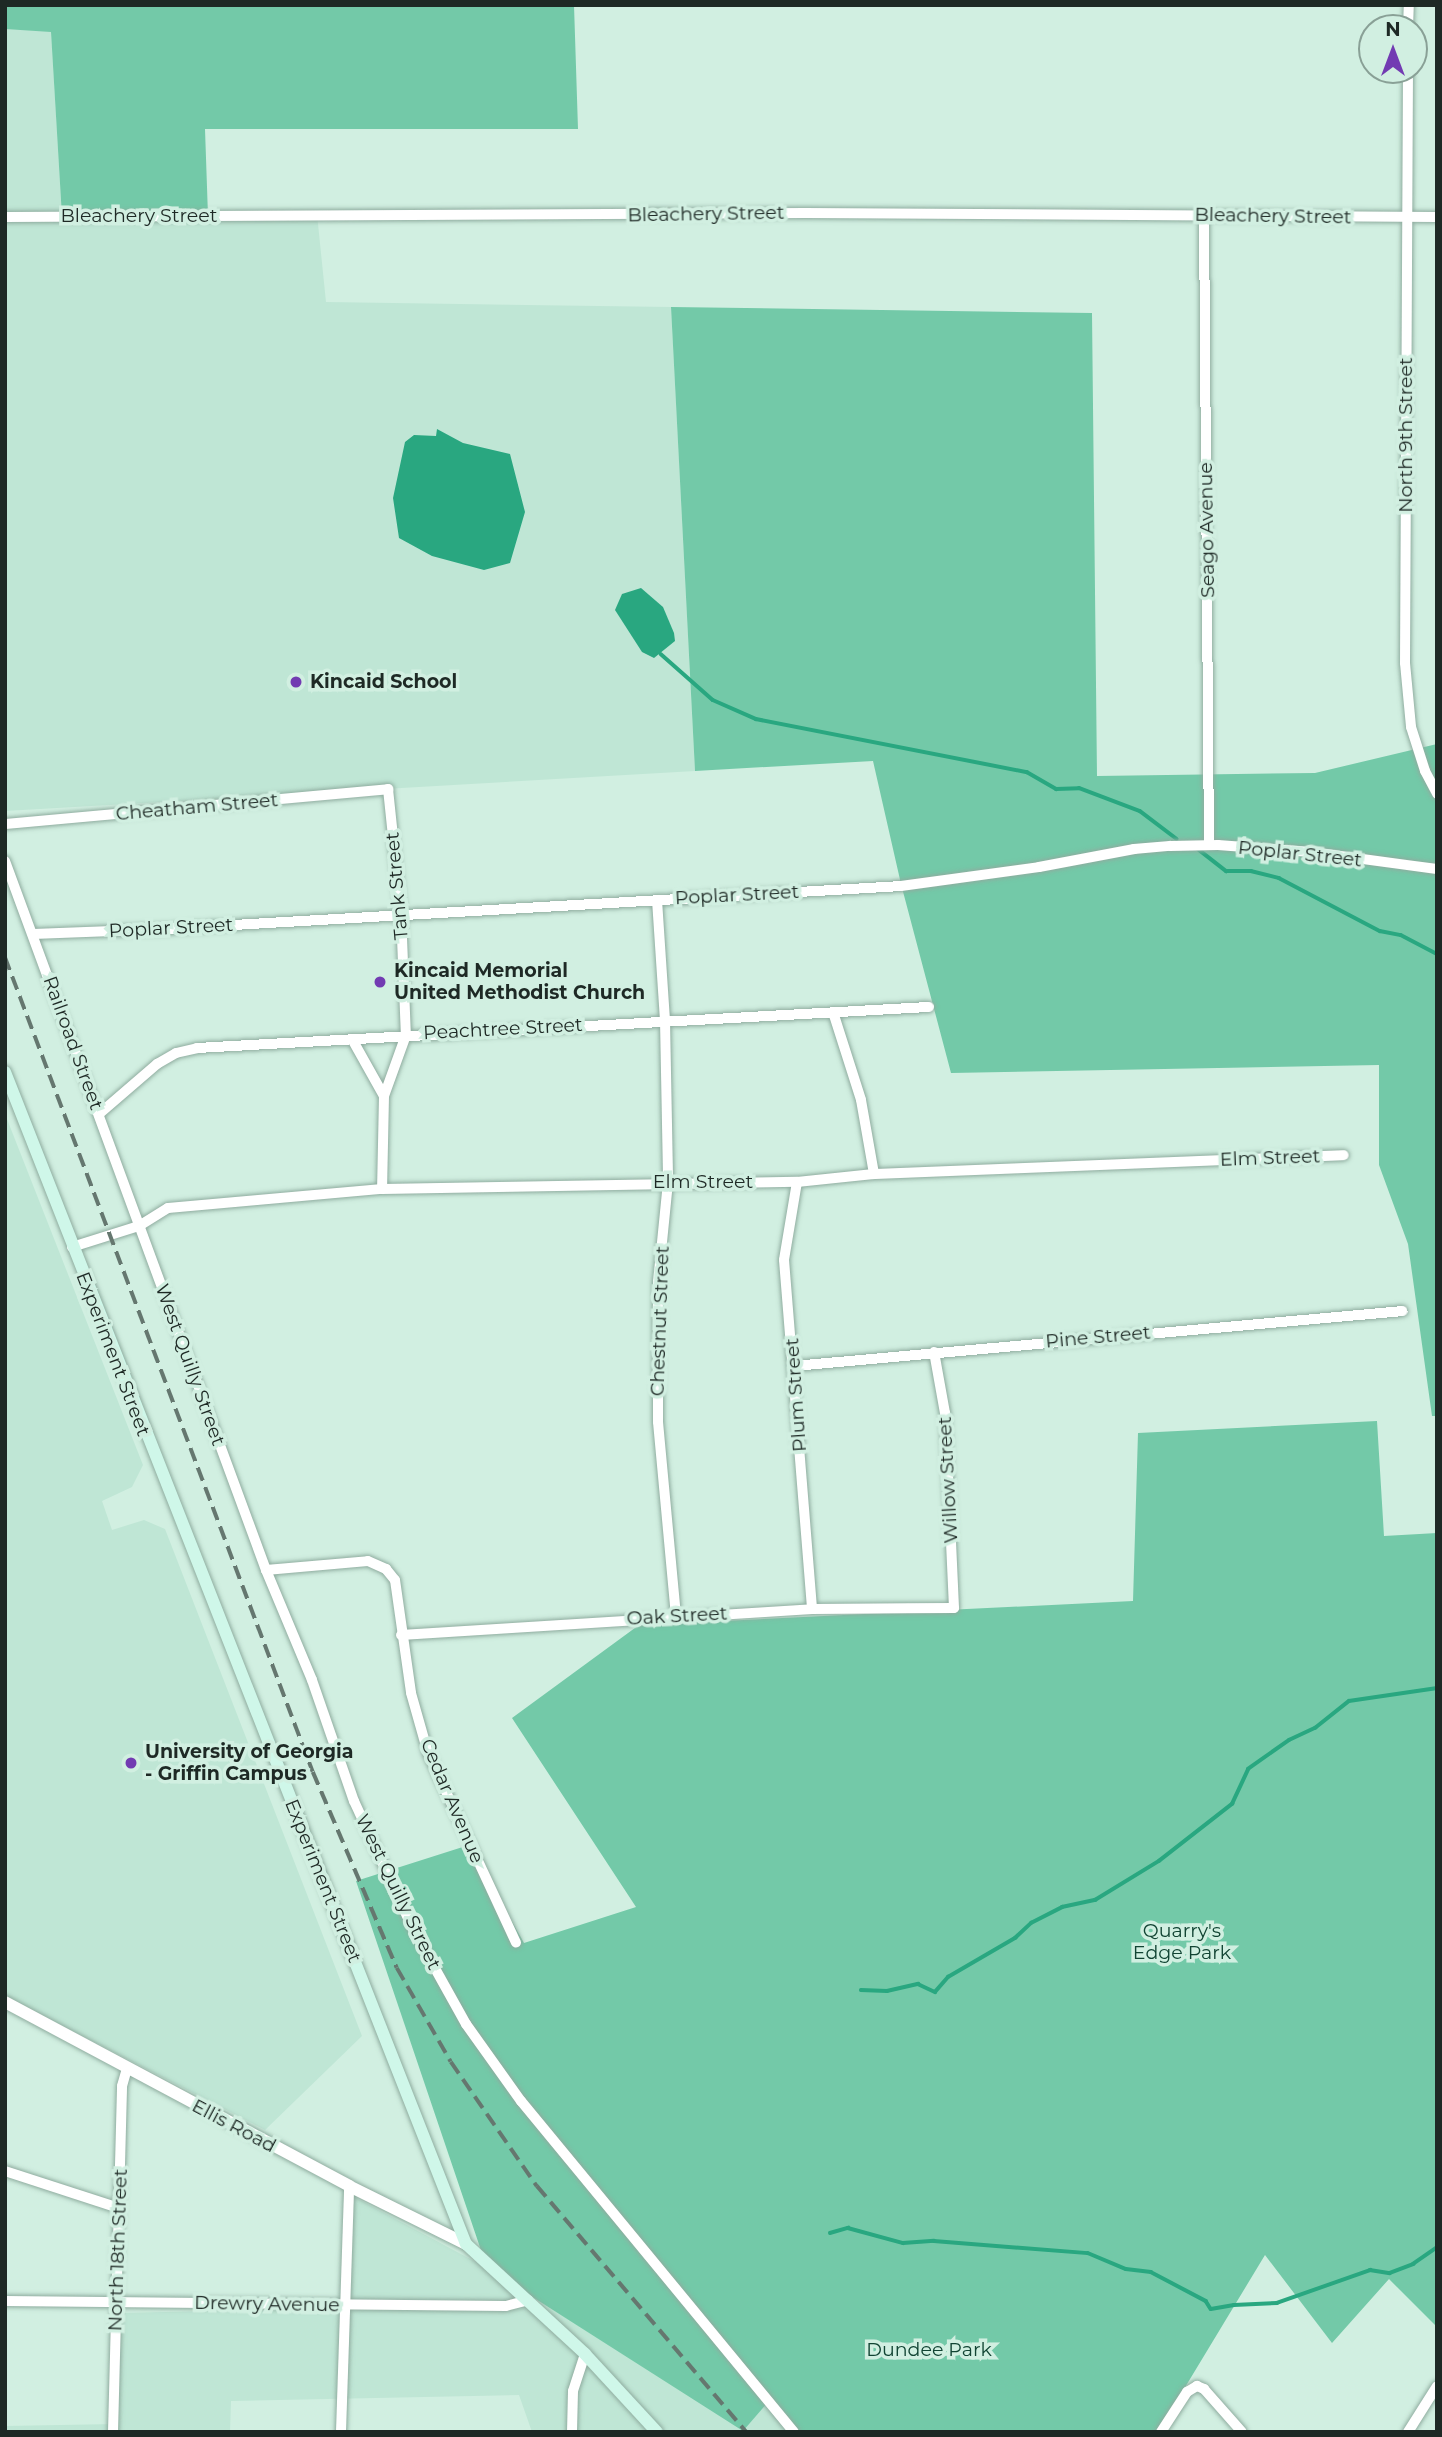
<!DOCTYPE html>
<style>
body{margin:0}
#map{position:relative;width:1442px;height:2437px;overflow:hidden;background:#d1efe1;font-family:Montserrat,sans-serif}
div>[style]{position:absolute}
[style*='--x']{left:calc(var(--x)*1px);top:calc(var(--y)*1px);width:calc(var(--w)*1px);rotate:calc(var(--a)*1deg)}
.built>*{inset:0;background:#bfe6d5}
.green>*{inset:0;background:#73c9a8}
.water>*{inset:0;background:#29a780}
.stream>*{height:3.5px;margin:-1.75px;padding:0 1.75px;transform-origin:1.75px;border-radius:1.75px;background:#29a780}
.roads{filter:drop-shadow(0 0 2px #8fac9f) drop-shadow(0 0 2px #8fac9f)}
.minor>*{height:10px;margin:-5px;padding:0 5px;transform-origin:5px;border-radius:5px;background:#fff}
.tertiary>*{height:12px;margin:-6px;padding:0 6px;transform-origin:6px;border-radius:6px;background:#fff}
.secondary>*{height:12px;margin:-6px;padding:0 6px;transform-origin:6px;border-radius:6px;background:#cff7e9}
.rail>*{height:3.5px;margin-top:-1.75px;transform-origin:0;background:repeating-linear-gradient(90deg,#65776f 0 14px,transparent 0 21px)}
.dots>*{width:19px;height:19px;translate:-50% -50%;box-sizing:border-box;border:4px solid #d1efe1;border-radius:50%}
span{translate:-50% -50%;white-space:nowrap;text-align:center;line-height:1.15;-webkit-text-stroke:7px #d1efe1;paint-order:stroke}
.street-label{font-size:19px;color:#1e2925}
.poi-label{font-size:19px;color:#1e2925;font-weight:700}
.left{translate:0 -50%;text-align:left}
.park-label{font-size:19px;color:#143}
.frame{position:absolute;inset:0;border:7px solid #1e2925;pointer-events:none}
.north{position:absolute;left:1358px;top:14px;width:70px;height:70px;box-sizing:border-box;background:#d1efe1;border:2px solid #89a096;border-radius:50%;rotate:0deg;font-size:19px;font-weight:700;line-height:28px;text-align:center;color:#1e2925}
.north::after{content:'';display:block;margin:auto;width:24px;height:32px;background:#723bb2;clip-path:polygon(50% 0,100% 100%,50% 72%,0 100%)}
</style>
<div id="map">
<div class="built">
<div style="clip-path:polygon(5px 29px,51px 31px,62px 217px,317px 214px,326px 302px,671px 307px,695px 771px,5px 811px)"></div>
<div style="clip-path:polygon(5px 1114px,143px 1465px,132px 1487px,102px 1501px,112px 1530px,144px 1520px,165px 1529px,362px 2036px,265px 2130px,5px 1996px)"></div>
<div style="clip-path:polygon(343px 2191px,487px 2268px,743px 2430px,769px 2401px,795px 2432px,532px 2432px,519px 2395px,231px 2401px,230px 2432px,5px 2432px,5px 2426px,116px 2424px,120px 2313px,344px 2308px)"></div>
</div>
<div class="green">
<div style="clip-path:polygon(5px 5px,574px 5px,578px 129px,205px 129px,208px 216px,62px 217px,51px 32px,5px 29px)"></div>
<div style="clip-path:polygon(671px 307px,1092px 313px,1097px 776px,1315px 773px,1437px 744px,1437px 1416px,1432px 1416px,1408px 1244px,1379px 1165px,1379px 1065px,951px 1073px,901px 884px,873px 761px,695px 771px)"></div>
<div style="clip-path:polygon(1377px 1421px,1384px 1536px,1437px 1533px,1437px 2327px,1389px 2279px,1332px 2343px,1265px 2255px,1158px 2432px,795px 2432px,769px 2401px,743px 2431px,487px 2268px,356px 1881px,469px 1845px,524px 1943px,636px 1907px,512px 1718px,639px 1625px,1133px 1601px,1138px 1433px)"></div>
</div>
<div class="water">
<div style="clip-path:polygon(437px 429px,463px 443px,510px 454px,525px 512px,510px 563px,484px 570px,432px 556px,399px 538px,393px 498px,405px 442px,414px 435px,436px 436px)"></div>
<div style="clip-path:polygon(641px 588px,663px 607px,674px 633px,675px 641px,654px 658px,642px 652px,615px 610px,622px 594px)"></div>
</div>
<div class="stream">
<div style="--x:661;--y:654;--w:69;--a:41.5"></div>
<div style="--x:713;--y:700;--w:47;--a:23.8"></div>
<div style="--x:756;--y:719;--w:276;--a:11.1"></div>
<div style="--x:1027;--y:772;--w:34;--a:30"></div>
<div style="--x:1056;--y:789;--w:23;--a:-2"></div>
<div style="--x:1079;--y:788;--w:65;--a:20.7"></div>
<div style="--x:1140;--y:811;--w:46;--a:37.1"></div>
<div style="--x:1198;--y:849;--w:36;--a:38"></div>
<div style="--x:1226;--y:871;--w:25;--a:0"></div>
<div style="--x:1251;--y:871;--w:29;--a:14"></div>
<div style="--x:1279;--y:878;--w:114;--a:27.7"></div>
<div style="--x:1380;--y:931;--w:21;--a:11"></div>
<div style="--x:1401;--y:935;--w:41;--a:27.8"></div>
<div style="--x:861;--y:1990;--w:26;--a:2"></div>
<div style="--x:887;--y:1991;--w:32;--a:-13"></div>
<div style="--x:918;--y:1984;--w:19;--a:25"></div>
<div style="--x:935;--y:1992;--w:20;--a:-49"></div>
<div style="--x:948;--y:1977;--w:78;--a:-30.2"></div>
<div style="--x:1015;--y:1938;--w:22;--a:-43"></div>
<div style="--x:1031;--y:1923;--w:35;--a:-27"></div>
<div style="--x:1062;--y:1907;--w:34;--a:-12"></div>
<div style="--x:1095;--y:1900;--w:75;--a:-31.4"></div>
<div style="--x:1159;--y:1861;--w:93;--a:-38"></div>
<div style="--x:1232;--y:1804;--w:38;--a:-65"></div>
<div style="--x:1248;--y:1769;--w:50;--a:-35.3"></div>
<div style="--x:1289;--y:1740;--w:29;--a:-25"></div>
<div style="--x:1315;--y:1728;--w:43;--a:-38.5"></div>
<div style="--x:1349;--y:1701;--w:89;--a:-8.4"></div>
<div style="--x:830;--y:2233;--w:19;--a:-16"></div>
<div style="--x:848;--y:2228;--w:57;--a:15.3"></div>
<div style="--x:903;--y:2243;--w:31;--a:-4"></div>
<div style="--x:934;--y:2241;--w:154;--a:4.5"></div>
<div style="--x:1088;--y:2253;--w:41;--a:22.8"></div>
<div style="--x:1126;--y:2269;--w:25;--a:7"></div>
<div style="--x:1151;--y:2272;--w:62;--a:27.8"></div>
<div style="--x:1206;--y:2301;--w:9;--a:58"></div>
<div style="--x:1211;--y:2309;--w:23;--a:-10"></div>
<div style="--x:1234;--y:2305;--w:43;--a:-2.7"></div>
<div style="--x:1277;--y:2303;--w:99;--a:-19.5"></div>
<div style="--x:1370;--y:2270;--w:20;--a:9"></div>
<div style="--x:1390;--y:2273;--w:25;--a:-21"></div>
<div style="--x:1413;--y:2264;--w:29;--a:-35"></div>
</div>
<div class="roads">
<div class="minor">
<div style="--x:1408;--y:28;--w:23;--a:-88"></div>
<div style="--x:1408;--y:70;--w:593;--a:90.29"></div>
<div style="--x:1405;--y:663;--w:64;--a:84.6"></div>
<div style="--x:1411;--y:727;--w:46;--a:72.3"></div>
<div style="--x:1425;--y:771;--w:26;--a:62"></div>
<div style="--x:1204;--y:215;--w:630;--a:89.55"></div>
<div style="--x:5;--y:217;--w:800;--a:-0.29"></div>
<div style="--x:805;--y:213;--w:632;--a:0.36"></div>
<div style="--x:5;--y:824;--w:385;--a:-5.2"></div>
<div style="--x:388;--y:789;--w:125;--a:84"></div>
<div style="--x:401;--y:913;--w:122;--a:87.7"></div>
<div style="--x:406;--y:1035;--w:65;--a:109.8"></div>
<div style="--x:384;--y:1096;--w:93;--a:91.2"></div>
<div style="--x:5;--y:861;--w:756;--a:69.79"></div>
<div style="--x:266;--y:1570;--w:119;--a:67.3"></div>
<div style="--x:312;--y:1680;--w:128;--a:70.9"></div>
<div style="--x:354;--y:1801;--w:139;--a:65.3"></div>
<div style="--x:412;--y:1927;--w:111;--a:60.9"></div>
<div style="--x:466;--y:2024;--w:95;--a:54.5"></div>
<div style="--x:521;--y:2101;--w:429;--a:50.5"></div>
<div style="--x:657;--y:900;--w:120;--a:86.2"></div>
<div style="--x:665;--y:1020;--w:162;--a:88.9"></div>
<div style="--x:668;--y:1182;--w:100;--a:95.7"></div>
<div style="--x:658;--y:1282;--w:140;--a:90"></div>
<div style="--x:658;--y:1422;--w:194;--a:84.7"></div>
<div style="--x:33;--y:934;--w:132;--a:-2.2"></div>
<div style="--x:165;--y:929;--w:737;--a:-3.34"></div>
<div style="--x:901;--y:886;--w:139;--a:-7.8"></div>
<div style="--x:1039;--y:867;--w:97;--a:-10.7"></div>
<div style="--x:1134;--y:849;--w:36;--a:-5"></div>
<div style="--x:1170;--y:846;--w:48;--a:-1.2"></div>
<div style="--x:1218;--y:845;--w:93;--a:4.3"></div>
<div style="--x:1311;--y:852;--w:127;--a:7.7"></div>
<div style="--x:833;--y:1012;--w:92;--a:72.3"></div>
<div style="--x:861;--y:1100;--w:75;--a:80"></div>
<div style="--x:352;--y:1039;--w:65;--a:60.7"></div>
<div style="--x:99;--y:1114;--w:77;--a:-40.8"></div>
<div style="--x:157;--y:1064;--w:22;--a:-30"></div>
<div style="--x:176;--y:1053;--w:22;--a:-13"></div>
<div style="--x:197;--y:1048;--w:733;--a:-3.21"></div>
<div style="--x:797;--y:1182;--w:79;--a:99.5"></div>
<div style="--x:784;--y:1260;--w:350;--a:85.4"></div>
<div style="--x:72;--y:1247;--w:70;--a:-17.4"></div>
<div style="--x:139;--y:1226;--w:34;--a:-32"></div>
<div style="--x:168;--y:1208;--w:215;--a:-5.1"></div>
<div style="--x:382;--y:1189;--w:415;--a:-1"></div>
<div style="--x:797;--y:1182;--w:77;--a:-5.9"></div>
<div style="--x:874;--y:1174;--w:470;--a:-2.3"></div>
<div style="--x:794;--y:1366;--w:611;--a:-5.16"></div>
<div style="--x:266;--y:1570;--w:102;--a:-5"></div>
<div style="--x:368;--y:1561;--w:20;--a:24"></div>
<div style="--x:386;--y:1569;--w:14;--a:51"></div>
<div style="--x:395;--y:1580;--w:114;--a:81.9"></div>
<div style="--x:411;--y:1693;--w:62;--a:74.2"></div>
<div style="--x:428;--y:1753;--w:209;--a:65.1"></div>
<div style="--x:401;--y:1635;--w:412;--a:-3.6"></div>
<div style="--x:812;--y:1609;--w:142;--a:-0.4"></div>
<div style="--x:954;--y:1608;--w:195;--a:-92.6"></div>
<div style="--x:945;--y:1413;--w:62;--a:-100.2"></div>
<div style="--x:5;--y:2171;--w:120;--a:18"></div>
<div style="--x:5;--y:2301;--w:501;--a:0.57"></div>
<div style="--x:506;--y:2306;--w:23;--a:-15"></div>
<div style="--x:113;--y:2432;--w:346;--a:-88.5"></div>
<div style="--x:122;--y:2086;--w:18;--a:-74"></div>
<div style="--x:341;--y:2432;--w:246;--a:-88.1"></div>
<div style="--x:572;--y:2432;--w:41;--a:-88.6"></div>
<div style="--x:573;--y:2391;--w:39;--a:-72"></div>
<div style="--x:1161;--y:2432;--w:48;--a:-57"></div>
<div style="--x:1187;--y:2392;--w:12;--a:-31"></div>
<div style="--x:1197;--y:2386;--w:8;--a:23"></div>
<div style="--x:1204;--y:2389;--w:57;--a:48.5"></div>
<div style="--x:1408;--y:2432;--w:54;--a:-57.8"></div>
</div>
<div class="tertiary">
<div style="--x:5;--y:2002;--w:390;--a:28.1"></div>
<div style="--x:349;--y:2186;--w:131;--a:26.4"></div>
</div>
<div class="secondary">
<div style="--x:5;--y:1072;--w:1259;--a:68.53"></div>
<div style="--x:466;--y:2244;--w:162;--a:42.7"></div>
<div style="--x:585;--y:2354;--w:106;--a:47.3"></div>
</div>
</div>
<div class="rail">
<div style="--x:5;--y:957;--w:871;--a:69.3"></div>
<div style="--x:313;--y:1772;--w:213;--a:66.8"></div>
<div style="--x:397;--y:1968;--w:108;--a:60.1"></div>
<div style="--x:451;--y:2062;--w:151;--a:55.3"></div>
<div style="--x:537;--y:2186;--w:323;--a:49.6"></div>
</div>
<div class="dots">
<div style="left:296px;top:682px;background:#723bb2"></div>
<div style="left:380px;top:982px;background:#723bb2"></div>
<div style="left:131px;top:1763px;background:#723bb2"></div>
</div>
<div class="street-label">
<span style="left:706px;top:214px;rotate:-1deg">Bleachery Street</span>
<span style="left:139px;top:216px">Bleachery Street</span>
<span style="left:1273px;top:216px;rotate:1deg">Bleachery Street</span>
<span style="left:1406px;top:435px;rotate:-90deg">North 9th Street</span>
<span style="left:1207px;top:530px;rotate:-91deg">Seago Avenue</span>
<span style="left:197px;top:807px;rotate:-5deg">Cheatham Street</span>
<span style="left:1300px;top:854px;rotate:6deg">Poplar Street</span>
<span style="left:397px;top:886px;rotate:-95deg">Tank Street</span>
<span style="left:737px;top:895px;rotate:-3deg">Poplar Street</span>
<span style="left:171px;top:928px;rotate:-3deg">Poplar Street</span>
<span style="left:503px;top:1029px;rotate:-3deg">Peachtree Street</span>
<span style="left:73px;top:1043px;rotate:70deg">Railroad Street</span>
<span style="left:1270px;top:1158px;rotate:-2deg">Elm Street</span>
<span style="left:703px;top:1182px">Elm Street</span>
<span style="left:660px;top:1321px;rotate:-88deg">Chestnut Street</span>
<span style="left:1098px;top:1337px;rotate:-5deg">Pine Street</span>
<span style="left:113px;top:1354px;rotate:69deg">Experiment Street</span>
<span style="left:190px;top:1365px;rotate:70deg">West Quilly Street</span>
<span style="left:796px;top:1395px;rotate:-94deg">Plum Street</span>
<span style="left:948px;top:1480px;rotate:-93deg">Willow Street</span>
<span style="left:677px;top:1616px;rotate:-3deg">Oak Street</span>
<span style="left:452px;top:1801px;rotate:67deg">Cedar Avenue</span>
<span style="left:323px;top:1881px;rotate:68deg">Experiment Street</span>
<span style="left:398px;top:1892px;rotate:64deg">West Quilly Street</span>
<span style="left:234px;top:2126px;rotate:28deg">Ellis Road</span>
<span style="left:118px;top:2250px;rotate:-88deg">North 18th Street</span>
<span style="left:267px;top:2304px;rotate:1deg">Drewry Avenue</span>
</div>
<div class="poi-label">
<span class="left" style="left:310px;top:682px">Kincaid School</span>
<span class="left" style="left:394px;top:982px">Kincaid Memorial<br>United Methodist Church</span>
<span class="left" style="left:145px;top:1763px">University of Georgia<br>- Griffin Campus</span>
</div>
<div class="park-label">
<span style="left:1182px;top:1942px">Quarry's<br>Edge Park</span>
<span style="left:929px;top:2350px">Dundee Park</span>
</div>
<div class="frame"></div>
<div class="north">N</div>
</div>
